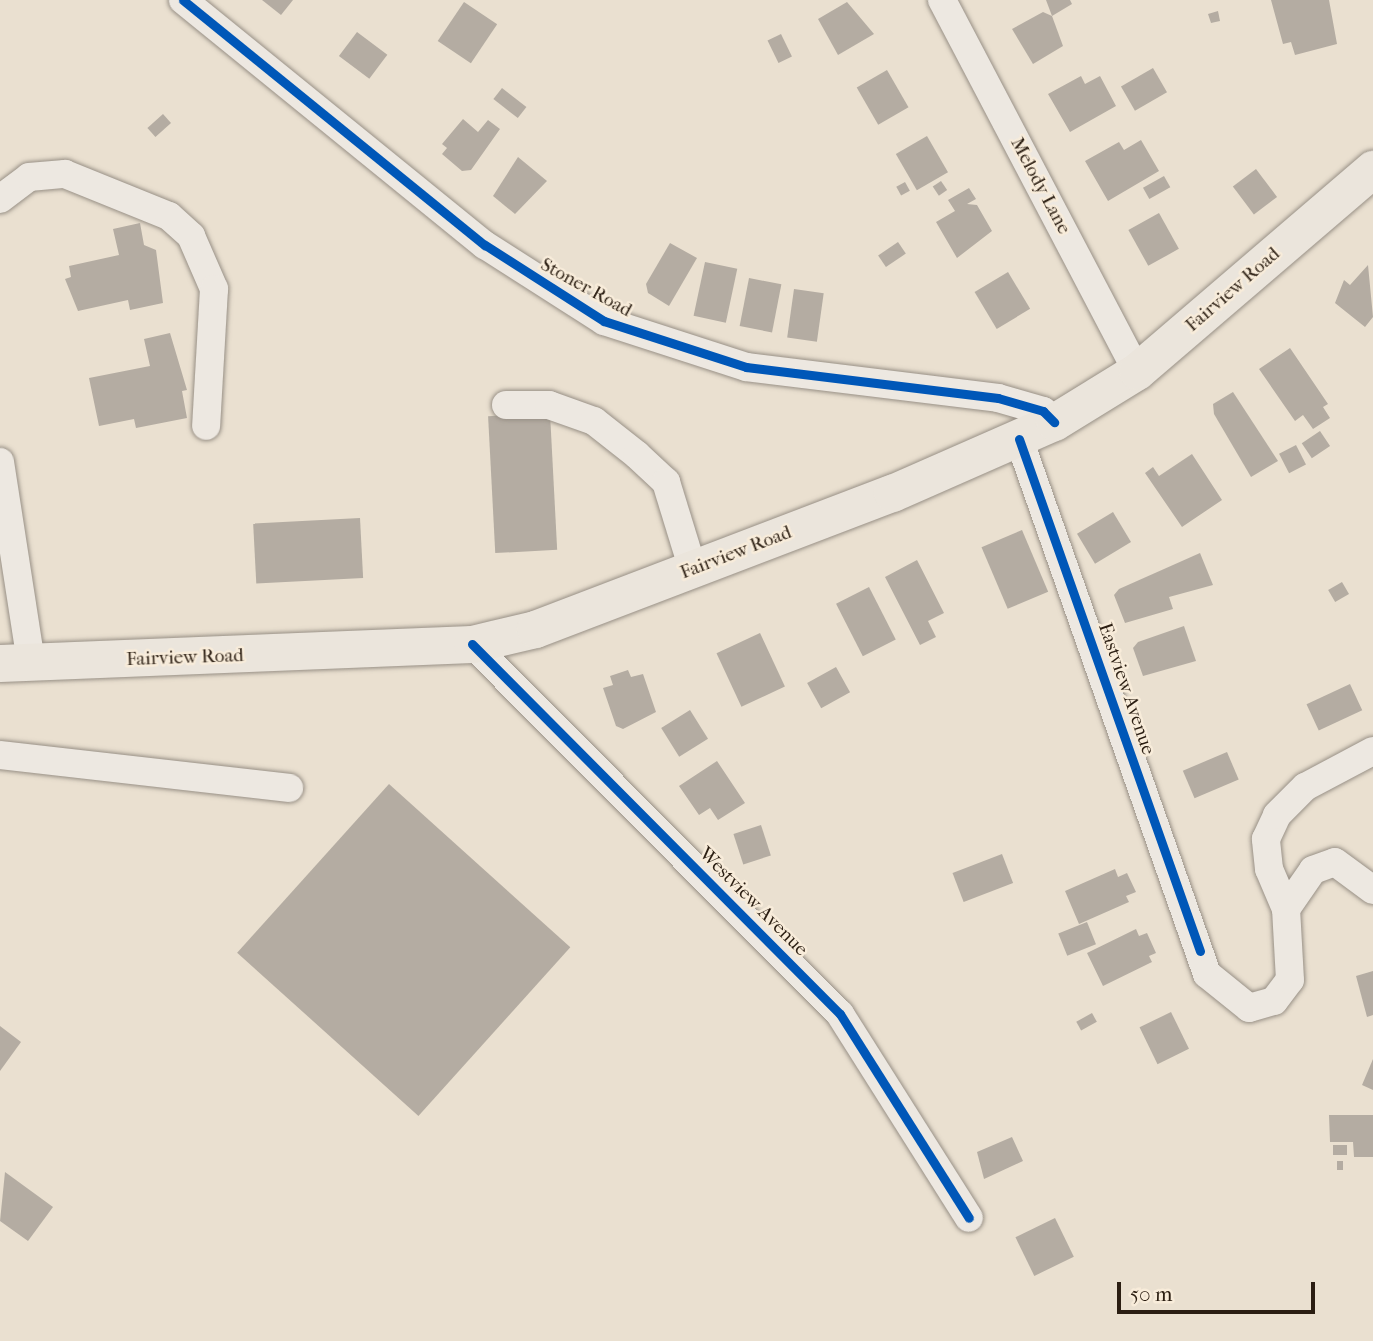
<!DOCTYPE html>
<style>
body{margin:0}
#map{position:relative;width:1373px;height:1341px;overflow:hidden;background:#eae0d0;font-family:"IM FELL French Canon",serif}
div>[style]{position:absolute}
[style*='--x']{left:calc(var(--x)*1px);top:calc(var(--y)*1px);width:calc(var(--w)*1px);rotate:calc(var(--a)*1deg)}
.building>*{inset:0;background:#b4aca2;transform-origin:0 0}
.roads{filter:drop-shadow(0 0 2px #989086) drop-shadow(0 0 2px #989086)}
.minor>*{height:28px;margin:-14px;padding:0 14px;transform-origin:14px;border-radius:14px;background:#ede8e1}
.major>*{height:37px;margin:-18.5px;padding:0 18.5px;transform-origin:18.5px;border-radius:18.5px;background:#ebe5dc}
.cycleway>*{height:9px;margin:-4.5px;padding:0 4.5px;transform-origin:4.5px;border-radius:4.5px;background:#0057b8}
span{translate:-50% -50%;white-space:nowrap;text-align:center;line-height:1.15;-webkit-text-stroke:5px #f8ecda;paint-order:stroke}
.street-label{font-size:19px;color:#2b1e12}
.scale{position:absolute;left:1117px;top:1282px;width:198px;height:32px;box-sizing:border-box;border:4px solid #2b1e12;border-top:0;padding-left:9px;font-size:21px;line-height:24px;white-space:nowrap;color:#2b1e12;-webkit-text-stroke:5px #f8ecda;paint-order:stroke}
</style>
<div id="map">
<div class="building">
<div style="clip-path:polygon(262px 0,293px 0,281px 15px)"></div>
<div style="clip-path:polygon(1046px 0,1070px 0,1072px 4px,1052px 16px)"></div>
<div style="clip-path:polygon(1271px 0,1329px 0,1337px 44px,1295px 55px,1291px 42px,1283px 44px)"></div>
<div style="left:464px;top:2px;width:40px;height:47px;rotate:34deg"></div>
<div style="clip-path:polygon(847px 2px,874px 34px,838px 55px,818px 19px)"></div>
<div style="clip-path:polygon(1218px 11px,1220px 21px,1211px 23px,1208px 14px)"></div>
<div style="clip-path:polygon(1043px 12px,1052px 16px,1063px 46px,1033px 64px,1012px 29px)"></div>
<div style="left:357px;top:32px;width:38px;height:30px;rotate:37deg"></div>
<div style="left:781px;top:34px;width:25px;height:15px;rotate:64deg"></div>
<div style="left:1153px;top:68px;width:28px;height:37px;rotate:60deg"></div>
<div style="left:887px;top:70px;width:43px;height:35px;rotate:60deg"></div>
<div style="clip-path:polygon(1081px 76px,1085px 84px,1100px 76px,1116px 106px,1070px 132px,1048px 94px)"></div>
<div style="left:502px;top:88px;width:31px;height:14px;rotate:38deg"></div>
<div style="left:163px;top:114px;width:12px;height:21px;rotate:48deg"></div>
<div style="clip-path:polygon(463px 119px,478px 132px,488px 120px,500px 129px,471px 170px,462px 171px,442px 154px,447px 148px,442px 144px)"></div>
<div style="left:927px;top:136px;width:42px;height:36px;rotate:60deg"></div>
<div style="clip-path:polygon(1141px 140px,1159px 171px,1108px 201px,1085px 161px,1119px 142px,1124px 150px)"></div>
<div style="clip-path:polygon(518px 157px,547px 181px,515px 214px,493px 196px)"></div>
<div style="left:1256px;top:169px;width:35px;height:29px;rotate:53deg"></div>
<div style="left:1164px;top:176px;width:13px;height:24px;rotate:61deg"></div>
<div style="left:941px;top:181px;width:11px;height:10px;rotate:56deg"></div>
<div style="left:905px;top:182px;width:10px;height:10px;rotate:61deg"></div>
<div style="clip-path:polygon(969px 188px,976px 199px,967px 204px,977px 205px,992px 231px,957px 258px,936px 222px,955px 211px,948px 200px)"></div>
<div style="left:1159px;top:213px;width:41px;height:35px;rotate:61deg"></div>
<div style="clip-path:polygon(140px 223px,144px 245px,156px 250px,163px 303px,130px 310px,128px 300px,78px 311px,65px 279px,71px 277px,69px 266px,119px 255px,113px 229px)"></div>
<div style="left:898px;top:242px;width:14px;height:24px;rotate:56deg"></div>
<div style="clip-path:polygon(670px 243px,697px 258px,669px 306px,648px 293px,646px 284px)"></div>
<div style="left:705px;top:262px;width:33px;height:55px;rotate:12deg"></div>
<div style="clip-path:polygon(1368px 265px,1373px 317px,1365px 327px,1335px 303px,1344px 280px,1350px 285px)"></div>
<div style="left:1008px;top:272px;width:43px;height:39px;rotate:59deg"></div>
<div style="left:749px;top:278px;width:33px;height:49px;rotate:11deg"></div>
<div style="left:794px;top:289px;width:30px;height:49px;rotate:8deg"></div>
<div style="clip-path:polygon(170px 333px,187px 390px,182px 391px,187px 418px,136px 428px,134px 419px,99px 426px,89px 378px,150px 366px,144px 339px)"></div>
<div style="clip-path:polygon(1290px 348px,1328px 404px,1323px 407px,1330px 418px,1313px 429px,1303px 415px,1295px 421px,1259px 369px)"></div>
<div style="clip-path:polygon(1233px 392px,1278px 461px,1251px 477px,1214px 414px,1213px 404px)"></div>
<div style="left:550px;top:413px;width:137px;height:62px;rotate:87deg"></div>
<div style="left:1320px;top:431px;width:18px;height:22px;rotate:56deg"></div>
<div style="left:1296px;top:445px;width:22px;height:19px;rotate:63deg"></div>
<div style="clip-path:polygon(1192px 454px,1222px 500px,1182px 527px,1145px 473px,1153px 467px,1159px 476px)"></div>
<div style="left:1113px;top:512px;width:35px;height:42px;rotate:59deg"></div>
<div style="left:360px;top:518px;width:60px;height:107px;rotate:87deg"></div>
<div style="left:1022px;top:530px;width:67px;height:44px;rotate:67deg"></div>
<div style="clip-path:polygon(1200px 553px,1213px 585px,1169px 597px,1173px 609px,1125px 623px,1114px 595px,1119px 589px)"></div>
<div style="clip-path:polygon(917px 560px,944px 613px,928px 621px,936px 637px,920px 645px,885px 577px)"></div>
<div style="left:1342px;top:582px;width:14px;height:16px;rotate:60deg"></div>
<div style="left:869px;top:587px;width:59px;height:37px;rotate:63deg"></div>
<div style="clip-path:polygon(1184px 626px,1196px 661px,1143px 676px,1133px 648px,1138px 642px)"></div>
<div style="left:760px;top:633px;width:59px;height:48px;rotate:65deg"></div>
<div style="left:836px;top:667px;width:29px;height:33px;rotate:61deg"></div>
<div style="clip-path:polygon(628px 670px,631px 677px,643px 674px,656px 712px,623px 729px,616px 726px,603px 688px,613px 685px,610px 676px)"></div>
<div style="left:1350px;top:684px;width:29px;height:48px;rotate:65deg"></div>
<div style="left:690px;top:710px;width:34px;height:34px;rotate:58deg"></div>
<div style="left:1227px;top:752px;width:30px;height:48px;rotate:67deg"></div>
<div style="clip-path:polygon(717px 761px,745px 803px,718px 820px,710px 808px,699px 815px,679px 786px)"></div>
<div style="left:389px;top:784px;width:244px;height:227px;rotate:42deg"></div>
<div style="left:761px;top:825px;width:32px;height:29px;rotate:72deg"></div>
<div style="left:1002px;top:854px;width:31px;height:53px;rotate:69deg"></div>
<div style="clip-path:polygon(1115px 869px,1118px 877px,1127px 873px,1136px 892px,1126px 896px,1129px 902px,1079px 924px,1065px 891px)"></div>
<div style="left:1087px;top:922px;width:24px;height:31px;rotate:68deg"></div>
<div style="clip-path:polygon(1136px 929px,1139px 936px,1147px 933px,1156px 953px,1149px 956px,1152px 962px,1103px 986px,1087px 953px)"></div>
<div style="clip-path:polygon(1373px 971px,1373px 1015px,1367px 1017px,1356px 976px)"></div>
<div style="left:1171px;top:1012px;width:41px;height:35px;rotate:64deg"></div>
<div style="left:1092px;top:1013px;width:10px;height:18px;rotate:61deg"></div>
<div style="clip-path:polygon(0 1026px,21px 1042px,0 1071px)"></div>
<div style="clip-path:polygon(1373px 1059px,1373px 1090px,1362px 1085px)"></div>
<div style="clip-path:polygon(1329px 1115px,1373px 1115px,1373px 1157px,1354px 1157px,1353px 1142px,1330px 1142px)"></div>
<div style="clip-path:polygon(1012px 1137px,1023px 1161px,984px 1179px,977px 1152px)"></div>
<div style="left:1333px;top:1145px;width:14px;height:10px"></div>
<div style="left:1337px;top:1161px;width:6px;height:9px"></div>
<div style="clip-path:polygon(5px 1172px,53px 1207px,28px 1241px,0 1221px)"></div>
<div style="left:1055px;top:1218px;width:43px;height:44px;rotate:64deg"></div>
</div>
<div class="roads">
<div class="minor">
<div style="--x:183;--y:0;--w:389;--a:39.1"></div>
<div style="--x:485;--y:245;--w:141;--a:32.6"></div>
<div style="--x:604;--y:321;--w:149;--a:17.9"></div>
<div style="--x:746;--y:367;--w:254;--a:7"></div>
<div style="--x:998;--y:398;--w:47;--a:16.1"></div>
<div style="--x:1043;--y:411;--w:16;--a:45"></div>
<div style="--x:942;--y:0;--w:419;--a:62.3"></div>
<div style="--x:0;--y:199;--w:36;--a:-37"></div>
<div style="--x:29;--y:177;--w:36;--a:-5"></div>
<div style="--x:65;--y:174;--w:112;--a:22"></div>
<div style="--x:169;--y:216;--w:30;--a:42"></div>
<div style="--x:191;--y:236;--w:58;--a:66.5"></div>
<div style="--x:214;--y:289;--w:137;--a:93.3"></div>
<div style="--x:506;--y:405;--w:43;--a:0"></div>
<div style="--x:549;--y:405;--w:48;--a:19.6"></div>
<div style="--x:594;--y:421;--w:55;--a:38.3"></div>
<div style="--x:637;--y:455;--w:40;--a:43"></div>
<div style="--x:666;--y:482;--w:92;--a:72.9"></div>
<div style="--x:1019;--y:439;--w:567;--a:70.64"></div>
<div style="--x:1207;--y:974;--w:54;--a:39"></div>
<div style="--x:1249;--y:1008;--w:26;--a:-16"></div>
<div style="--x:1274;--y:1001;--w:26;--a:-53"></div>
<div style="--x:1290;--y:980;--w:71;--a:-93.2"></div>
<div style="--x:1286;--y:909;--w:47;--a:-55.3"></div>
<div style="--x:1313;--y:870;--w:23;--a:-20"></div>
<div style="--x:1335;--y:862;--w:47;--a:36.4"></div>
<div style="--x:0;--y:462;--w:202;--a:81.2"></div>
<div style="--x:472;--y:644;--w:522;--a:45.16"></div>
<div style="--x:840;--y:1014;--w:241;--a:57.7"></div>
<div style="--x:0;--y:755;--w:291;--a:6.5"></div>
<div style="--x:1286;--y:909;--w:43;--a:-113"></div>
<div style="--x:1269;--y:869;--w:30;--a:-96"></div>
<div style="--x:1266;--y:839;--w:26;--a:-65"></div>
<div style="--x:1277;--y:815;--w:40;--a:-45"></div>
<div style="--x:1305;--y:787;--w:77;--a:-27.9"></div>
</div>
<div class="major">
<div style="--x:0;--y:663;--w:472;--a:-2.3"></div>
<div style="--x:472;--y:644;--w:65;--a:-13.4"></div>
<div style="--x:535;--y:629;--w:382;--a:-20.9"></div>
<div style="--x:892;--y:493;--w:177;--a:-23.7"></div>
<div style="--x:1054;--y:422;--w:97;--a:-31.6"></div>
<div style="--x:1137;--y:371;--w:311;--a:-40.6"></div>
</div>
</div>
<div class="cycleway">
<div style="--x:183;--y:0;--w:389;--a:39.1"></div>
<div style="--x:485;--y:245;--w:141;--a:32.6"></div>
<div style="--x:604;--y:321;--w:149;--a:17.9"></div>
<div style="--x:746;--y:367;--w:254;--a:7"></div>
<div style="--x:998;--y:398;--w:47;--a:16.1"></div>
<div style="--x:1043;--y:411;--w:16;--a:45"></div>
<div style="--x:1019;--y:439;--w:543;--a:70.53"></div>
<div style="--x:472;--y:644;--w:522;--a:45.16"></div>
<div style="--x:840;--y:1014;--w:241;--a:57.7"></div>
</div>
<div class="street-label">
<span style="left:1040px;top:186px;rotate:62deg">Melody Lane</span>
<span style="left:586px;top:288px;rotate:29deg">Stoner Road</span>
<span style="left:1233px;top:290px;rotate:-41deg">Fairview Road</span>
<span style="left:736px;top:553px;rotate:-21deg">Fairview Road</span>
<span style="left:185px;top:658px;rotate:-2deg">Fairview Road</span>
<span style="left:1126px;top:689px;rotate:71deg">Eastview Avenue</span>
<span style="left:753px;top:902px;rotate:45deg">Westview Avenue</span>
</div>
<div class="scale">50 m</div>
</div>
